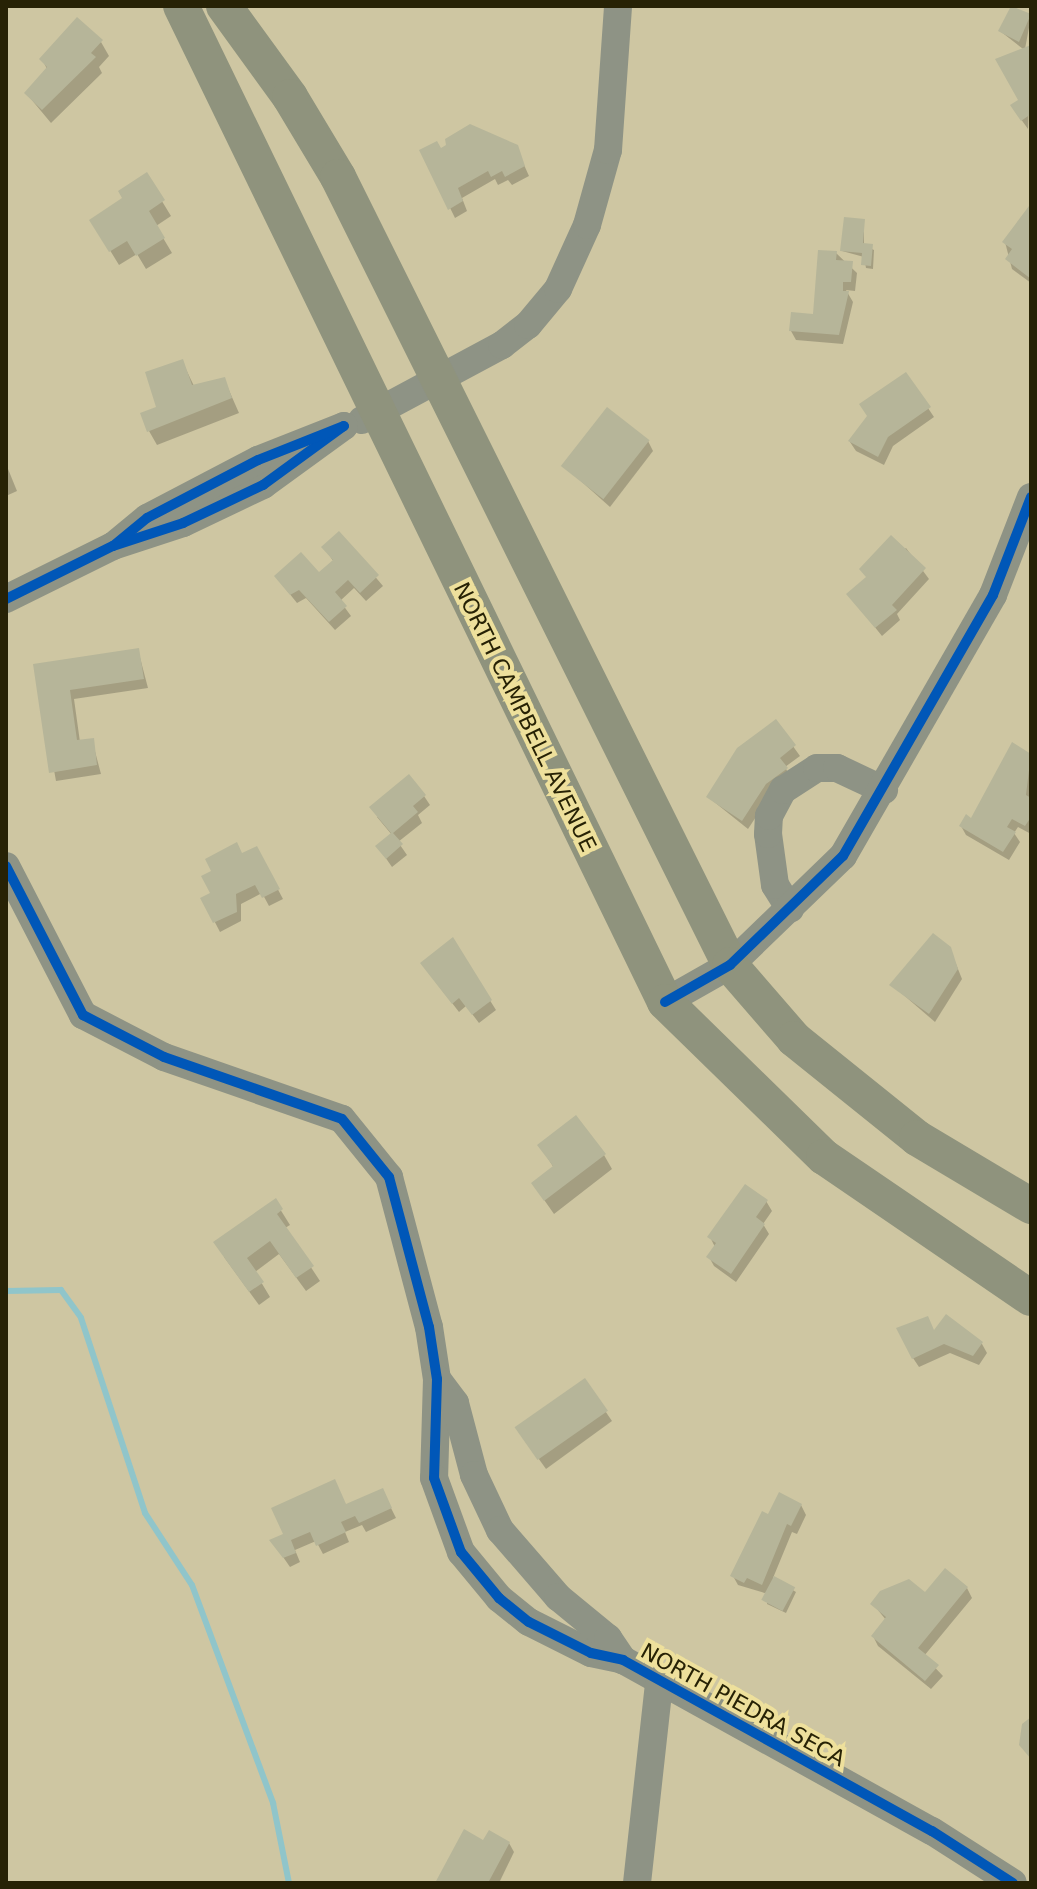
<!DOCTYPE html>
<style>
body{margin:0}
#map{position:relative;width:1037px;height:1889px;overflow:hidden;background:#cec6a2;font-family:"DejaVu Sans",sans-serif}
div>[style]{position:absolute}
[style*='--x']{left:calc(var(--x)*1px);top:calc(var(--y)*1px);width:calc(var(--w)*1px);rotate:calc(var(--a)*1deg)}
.shadow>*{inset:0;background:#0003}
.stream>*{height:6px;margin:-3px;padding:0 3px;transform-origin:3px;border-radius:3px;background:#90c5ca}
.building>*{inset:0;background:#b6b599;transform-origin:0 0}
.minor>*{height:28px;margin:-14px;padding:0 14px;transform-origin:14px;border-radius:14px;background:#8e9385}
.major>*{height:36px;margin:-18px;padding:0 18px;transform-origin:18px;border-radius:18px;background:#8f937d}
.cycleway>*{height:10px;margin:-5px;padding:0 5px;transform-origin:5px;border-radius:5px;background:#0057b8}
span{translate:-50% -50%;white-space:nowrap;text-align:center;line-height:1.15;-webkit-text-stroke:8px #eee09c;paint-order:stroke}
.street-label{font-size:22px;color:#272205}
.frame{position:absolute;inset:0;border:8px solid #272205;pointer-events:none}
</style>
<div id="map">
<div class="shadow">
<div style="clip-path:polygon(1013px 7px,1031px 17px,1025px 49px,1031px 46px,1028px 129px,1018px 115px,1023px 49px,1000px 31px)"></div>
<div style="clip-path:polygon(101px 42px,109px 56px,99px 67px,102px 73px,51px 123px,26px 93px,47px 69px,42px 59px)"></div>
<div style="clip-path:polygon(516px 147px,529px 176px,512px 185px,508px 180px,498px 185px,495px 179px,462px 198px,467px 211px,455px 218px,422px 151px)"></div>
<div style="clip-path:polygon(146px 175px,171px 216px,156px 226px,172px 253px,146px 269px,137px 254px,119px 265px,100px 234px)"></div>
<div style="clip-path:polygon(1031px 210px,1031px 283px,1012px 269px,1005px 242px)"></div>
<div style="clip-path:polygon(864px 221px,864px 245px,874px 250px,873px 269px,866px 268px,864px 257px,842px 251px)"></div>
<div style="clip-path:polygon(836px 253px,857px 273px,855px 291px,846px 290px,853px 302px,843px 344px,796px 340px,791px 331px,815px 316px)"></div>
<div style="clip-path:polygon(182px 361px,194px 386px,224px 379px,239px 413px,157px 445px,149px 431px)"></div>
<div style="clip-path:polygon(906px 375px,934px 417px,893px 446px,884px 465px,856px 451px,850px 442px)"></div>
<div style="clip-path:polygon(648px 441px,653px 451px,610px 507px,564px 466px)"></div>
<div style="clip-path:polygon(6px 464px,17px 491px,6px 496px)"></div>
<div style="clip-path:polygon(339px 534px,383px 586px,366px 601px,354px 588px,340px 601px,351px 616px,335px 630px,306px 598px,297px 603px,276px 577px,319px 575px,334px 562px,324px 548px)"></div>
<div style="clip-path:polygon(906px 548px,929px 579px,897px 614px,900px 620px,882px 636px,849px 595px)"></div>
<div style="clip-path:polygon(138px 650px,148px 688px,74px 699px,80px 742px,92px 740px,101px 774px,56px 781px,35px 666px)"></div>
<div style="clip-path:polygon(775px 721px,800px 756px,785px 767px,791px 778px,771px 794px,748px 829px,708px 797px)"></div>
<div style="clip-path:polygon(1012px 745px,1031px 756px,1031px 834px,1018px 827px,1014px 833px,1020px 842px,1009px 860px,966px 835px,961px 826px,971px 821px)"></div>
<div style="clip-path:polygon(424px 796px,430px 805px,418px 815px,422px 823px,398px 842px,407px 855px,392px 867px,378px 847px,392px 835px,377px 817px)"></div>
<div style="clip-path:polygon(256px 848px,283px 899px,269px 906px,262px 893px,241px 904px,241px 921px,220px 932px,203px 899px,212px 894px,213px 871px)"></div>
<div style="clip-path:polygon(452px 940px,496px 1010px,479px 1023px,466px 1006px,459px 1012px,428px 972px)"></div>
<div style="clip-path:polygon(950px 949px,962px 979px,935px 1022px,892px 985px)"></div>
<div style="clip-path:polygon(540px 1146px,604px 1155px,612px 1169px,554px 1214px,533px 1184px,554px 1168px)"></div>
<div style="clip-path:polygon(275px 1201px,290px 1225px,285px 1228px,320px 1281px,306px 1291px,279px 1254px,255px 1272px,270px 1297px,259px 1305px,224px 1257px)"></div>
<div style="clip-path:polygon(766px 1201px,772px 1211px,763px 1224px,769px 1234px,736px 1282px,714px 1266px,709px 1257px,715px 1247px,710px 1237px)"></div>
<div style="clip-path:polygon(946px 1317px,982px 1344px,987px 1353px,979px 1365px,950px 1353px,919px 1367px,913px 1358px)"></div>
<div style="clip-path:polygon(584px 1380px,612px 1421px,546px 1469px,523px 1437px)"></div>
<div style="clip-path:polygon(387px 1500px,396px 1518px,366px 1532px,362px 1525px,345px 1532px,349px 1542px,323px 1554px,316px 1541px,295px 1550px,300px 1562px,290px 1567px,272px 1541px,347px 1506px)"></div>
<div style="clip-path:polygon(801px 1505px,806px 1515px,797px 1534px,792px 1532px,773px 1578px,796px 1592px,786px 1613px,767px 1604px,768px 1594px,738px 1585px,733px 1576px,769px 1516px)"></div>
<div style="clip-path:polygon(967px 1588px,972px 1598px,924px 1656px,943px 1676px,931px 1689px,878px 1646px,873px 1636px,886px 1620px,873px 1604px)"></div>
<div style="clip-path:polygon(484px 1843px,509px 1843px,514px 1852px,499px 1883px,437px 1883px)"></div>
</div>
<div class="stream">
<div style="--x:6;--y:1291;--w:55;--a:-1"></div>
<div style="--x:61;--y:1290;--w:34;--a:54"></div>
<div style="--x:81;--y:1318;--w:205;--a:71.8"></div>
<div style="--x:145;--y:1513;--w:86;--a:56.9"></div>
<div style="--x:192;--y:1585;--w:233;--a:69.6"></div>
<div style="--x:273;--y:1803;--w:82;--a:78.7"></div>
</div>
<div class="building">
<div style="clip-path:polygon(1011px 6px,1031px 14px,1019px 42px,998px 31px)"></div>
<div style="clip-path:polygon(77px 17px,103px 40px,91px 53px,96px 57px,42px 110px,24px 93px,47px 67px,39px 59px)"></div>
<div style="clip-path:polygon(1031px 45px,1031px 114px,1021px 121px,1010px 105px,1018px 100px,995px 59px)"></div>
<div style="clip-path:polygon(470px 124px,518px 145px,525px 166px,505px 177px,502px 171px,491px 177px,488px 171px,458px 188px,463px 201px,448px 210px,419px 150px,437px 141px,441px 148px,446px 145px,445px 139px)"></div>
<div style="clip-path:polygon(147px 172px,165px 200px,149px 211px,165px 238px,136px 256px,127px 241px,109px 252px,89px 220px,122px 198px,118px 191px)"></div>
<div style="clip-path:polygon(1029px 206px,1031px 207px,1031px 279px,1005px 259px,1012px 249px,1002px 242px)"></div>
<div style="clip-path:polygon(844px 217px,865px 219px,863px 243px,873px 244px,871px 266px,861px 265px,862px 253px,840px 251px)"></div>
<div style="clip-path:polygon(818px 250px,837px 251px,836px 260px,853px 261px,851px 282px,843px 282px,843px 291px,849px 291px,839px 335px,789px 331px,791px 312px,813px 314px)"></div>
<div style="clip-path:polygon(183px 359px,192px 385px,225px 377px,232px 398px,147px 432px,140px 413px,156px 407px,145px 372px)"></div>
<div style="clip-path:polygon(906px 372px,931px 407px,888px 437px,878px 457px,848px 441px,867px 416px,859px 404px)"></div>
<div style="left:607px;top:407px;width:54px;height:75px;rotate:38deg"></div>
<div style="clip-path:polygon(339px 531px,379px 575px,360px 593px,348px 580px,335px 592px,347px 606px,329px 622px,299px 590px,290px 595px,274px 576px,301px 552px,319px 572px,333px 560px,321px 547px)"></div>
<div style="clip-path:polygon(891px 535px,926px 568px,892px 605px,897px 610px,875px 628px,846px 594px,866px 577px,859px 569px)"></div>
<div style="clip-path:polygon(139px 648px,144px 679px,70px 690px,77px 740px,94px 738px,97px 765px,49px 773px,33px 664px)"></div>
<div style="clip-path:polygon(776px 719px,796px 745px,780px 758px,788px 768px,766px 784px,742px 821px,706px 797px,737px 748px)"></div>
<div style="clip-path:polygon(1012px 742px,1031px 754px,1026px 795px,1031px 798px,1031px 817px,1025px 826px,1012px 819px,1007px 827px,1016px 832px,1003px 852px,959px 826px,966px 814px,971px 818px)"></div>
<div style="clip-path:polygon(409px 774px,426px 795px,413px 806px,418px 812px,393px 833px,403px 844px,386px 859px,375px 846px,391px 833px,369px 807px)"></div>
<div style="clip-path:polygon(237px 842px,242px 853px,257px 846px,280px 889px,262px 898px,255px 885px,236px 894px,237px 912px,213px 923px,200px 898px,210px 893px,201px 876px,211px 871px,205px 859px)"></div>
<div style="clip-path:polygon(933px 933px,951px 947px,958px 969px,929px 1014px,889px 985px)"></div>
<div style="clip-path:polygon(453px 937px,492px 1000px,472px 1015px,459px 998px,452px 1004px,420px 963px)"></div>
<div style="clip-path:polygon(576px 1115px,606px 1154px,544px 1201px,531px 1183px,553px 1166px,537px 1145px)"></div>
<div style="clip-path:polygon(745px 1184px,768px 1200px,756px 1217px,765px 1224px,731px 1274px,706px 1257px,716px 1243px,707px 1237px)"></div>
<div style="clip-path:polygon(276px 1198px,283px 1209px,277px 1214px,314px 1266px,296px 1278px,270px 1241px,247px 1258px,264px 1282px,249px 1292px,213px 1242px)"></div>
<div style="clip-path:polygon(946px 1314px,983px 1342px,973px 1356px,944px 1344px,912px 1359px,896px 1328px,928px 1316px,934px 1330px)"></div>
<div style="left:585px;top:1378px;width:40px;height:86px;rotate:55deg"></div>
<div style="clip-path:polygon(335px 1479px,346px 1504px,383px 1488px,392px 1508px,359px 1523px,355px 1516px,341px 1522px,346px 1532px,316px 1546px,310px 1532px,291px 1540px,296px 1553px,283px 1558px,269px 1540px,283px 1534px,271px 1508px)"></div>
<div style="clip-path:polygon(779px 1492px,802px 1504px,791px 1526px,787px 1524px,762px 1585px,747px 1578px,744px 1583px,730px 1576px,762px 1511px,768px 1514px)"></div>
<div style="clip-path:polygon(945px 1568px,968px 1587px,918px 1648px,939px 1665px,925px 1681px,871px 1636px,886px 1617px,870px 1604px,880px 1591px,909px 1579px,925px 1592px)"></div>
<div style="left:774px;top:1576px;width:24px;height:27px;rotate:28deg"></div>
<div style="clip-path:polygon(1031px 1717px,1031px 1759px,1019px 1745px,1022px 1724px)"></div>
<div style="clip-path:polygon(464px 1829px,483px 1840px,489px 1830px,510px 1842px,488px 1883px,435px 1883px)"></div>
</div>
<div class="minor">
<div style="--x:362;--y:420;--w:159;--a:-28.2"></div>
<div style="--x:502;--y:345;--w:33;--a:-38"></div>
<div style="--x:528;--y:325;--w:47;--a:-50.2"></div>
<div style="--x:558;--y:289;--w:70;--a:-65.6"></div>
<div style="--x:587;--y:225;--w:78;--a:-74.4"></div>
<div style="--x:608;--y:150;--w:144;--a:-86"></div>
<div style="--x:6;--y:599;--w:119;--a:-26.4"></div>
<div style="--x:113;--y:546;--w:74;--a:-18.2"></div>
<div style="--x:183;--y:523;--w:89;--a:-25.4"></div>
<div style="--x:263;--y:485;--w:100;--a:-36.1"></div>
<div style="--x:344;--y:426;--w:92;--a:158.4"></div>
<div style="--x:258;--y:460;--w:125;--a:152.4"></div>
<div style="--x:147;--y:518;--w:44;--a:140.5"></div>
<div style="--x:6;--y:866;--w:168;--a:62.7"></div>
<div style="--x:83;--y:1015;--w:91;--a:27.4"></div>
<div style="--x:164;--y:1057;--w:188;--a:19.2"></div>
<div style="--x:342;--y:1119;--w:75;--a:51"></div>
<div style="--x:389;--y:1177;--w:155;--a:75.1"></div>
<div style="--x:429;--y:1327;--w:53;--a:81.3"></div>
<div style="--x:437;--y:1379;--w:99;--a:91.7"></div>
<div style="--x:434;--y:1478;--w:79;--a:70"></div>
<div style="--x:461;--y:1552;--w:60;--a:50.4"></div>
<div style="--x:499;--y:1598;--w:38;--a:39"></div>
<div style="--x:529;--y:1622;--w:69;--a:26.6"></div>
<div style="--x:591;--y:1653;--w:33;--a:12"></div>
<div style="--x:623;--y:1660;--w:353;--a:29"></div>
<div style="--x:932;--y:1831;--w:96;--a:32.7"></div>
<div style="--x:790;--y:909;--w:28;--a:-122"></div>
<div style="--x:775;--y:885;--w:51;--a:-97.8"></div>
<div style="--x:768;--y:834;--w:18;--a:-87"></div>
<div style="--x:769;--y:816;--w:30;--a:-62"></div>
<div style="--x:783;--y:790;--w:40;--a:-32.9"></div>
<div style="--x:817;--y:768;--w:20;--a:0"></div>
<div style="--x:837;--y:768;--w:52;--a:25.1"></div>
<div style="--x:665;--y:1002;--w:75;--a:-29.6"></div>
<div style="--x:730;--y:965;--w:157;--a:-44"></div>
<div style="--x:843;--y:856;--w:301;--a:-60.1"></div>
<div style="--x:993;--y:595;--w:105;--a:-68.8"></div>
<div style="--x:437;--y:1379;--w:30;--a:53"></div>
<div style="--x:455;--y:1403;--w:74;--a:75.2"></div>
<div style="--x:474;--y:1475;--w:61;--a:64.7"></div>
<div style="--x:500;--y:1530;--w:89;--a:49.1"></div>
<div style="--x:558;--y:1597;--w:65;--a:39.4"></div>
<div style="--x:608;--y:1638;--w:27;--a:56"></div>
<div style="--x:637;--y:1883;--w:201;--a:-83.7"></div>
</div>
<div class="major">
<div style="--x:181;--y:6;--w:1107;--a:64.08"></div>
<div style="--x:665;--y:1002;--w:222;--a:44.3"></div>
<div style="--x:824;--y:1157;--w:250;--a:34.3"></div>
<div style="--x:224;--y:6;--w:112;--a:54"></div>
<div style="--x:290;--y:97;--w:93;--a:59"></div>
<div style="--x:338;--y:177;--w:880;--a:63.55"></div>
<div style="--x:730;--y:965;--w:98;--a:49.1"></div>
<div style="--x:794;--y:1039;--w:158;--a:38.8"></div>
<div style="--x:917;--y:1138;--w:133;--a:30.8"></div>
</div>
<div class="cycleway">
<div style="--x:6;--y:599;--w:119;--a:-26.4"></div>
<div style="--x:113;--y:546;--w:74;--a:-18.2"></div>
<div style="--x:183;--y:523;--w:89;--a:-25.4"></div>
<div style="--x:263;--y:485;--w:100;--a:-36.1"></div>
<div style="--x:344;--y:426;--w:92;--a:158.4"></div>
<div style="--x:258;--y:460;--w:125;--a:152.4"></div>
<div style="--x:147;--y:518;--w:44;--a:140.5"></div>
<div style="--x:6;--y:866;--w:168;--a:62.7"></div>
<div style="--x:83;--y:1015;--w:91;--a:27.4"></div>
<div style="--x:164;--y:1057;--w:188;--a:19.2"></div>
<div style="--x:342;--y:1119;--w:75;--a:51"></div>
<div style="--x:389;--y:1177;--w:155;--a:75.1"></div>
<div style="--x:429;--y:1327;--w:53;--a:81.3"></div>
<div style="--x:437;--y:1379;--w:99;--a:91.7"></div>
<div style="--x:434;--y:1478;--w:79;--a:70"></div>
<div style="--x:461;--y:1552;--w:60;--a:50.4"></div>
<div style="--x:499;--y:1598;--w:38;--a:39"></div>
<div style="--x:529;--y:1622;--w:69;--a:26.6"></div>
<div style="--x:591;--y:1653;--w:33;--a:12"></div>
<div style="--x:623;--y:1660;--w:353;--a:29"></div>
<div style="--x:932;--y:1831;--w:96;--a:32.7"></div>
<div style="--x:665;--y:1002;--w:75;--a:-29.6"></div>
<div style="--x:730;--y:965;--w:157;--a:-44"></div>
<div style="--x:843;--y:856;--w:301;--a:-60.1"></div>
<div style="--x:993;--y:595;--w:105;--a:-68.8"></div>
</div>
<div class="street-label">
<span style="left:525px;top:717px;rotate:64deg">NORTH CAMPBELL AVENUE</span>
<span style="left:743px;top:1705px;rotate:29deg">NORTH PIEDRA SECA</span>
</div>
<div class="frame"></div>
</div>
